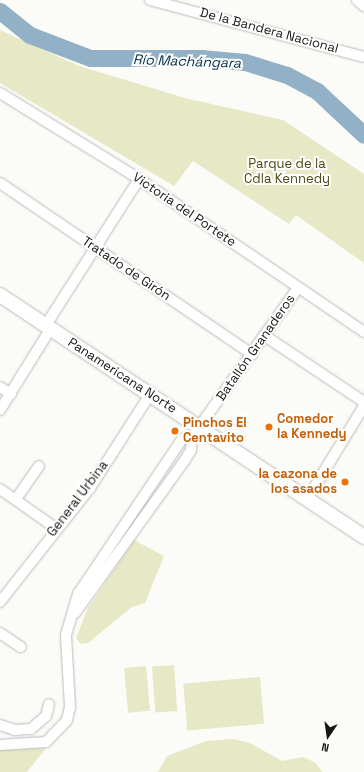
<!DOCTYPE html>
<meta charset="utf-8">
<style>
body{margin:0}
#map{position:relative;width:364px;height:772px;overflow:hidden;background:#fbfbf7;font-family:"Space Grotesk",sans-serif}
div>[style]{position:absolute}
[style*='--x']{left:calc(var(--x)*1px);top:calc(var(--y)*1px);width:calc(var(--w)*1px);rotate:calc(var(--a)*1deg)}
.green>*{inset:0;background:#e6e8c6;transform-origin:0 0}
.river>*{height:17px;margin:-8.5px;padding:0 8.5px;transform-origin:8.5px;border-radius:8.5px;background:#93b1c6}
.roads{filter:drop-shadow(0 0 1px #bbbbb8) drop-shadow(0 0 1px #bbbbb8)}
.minor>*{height:10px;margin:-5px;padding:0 5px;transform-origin:5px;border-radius:5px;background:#fff}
.secondary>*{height:14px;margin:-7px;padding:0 7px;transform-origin:7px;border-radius:7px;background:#fff}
.dots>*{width:11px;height:11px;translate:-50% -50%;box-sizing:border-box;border:2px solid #fff;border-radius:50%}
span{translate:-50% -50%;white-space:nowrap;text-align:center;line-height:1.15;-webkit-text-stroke:4px #fff;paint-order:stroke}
.street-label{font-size:13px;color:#161615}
.park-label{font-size:13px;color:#494a12}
.food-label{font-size:13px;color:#c56008;font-weight:700}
.left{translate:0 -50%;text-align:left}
.right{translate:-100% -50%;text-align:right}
.water-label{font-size:14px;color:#052e45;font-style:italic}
.north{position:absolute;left:308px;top:716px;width:40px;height:40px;-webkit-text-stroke:3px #fff;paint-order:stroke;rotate:193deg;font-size:11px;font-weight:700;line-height:16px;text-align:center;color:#161615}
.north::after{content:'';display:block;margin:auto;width:14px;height:18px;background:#161615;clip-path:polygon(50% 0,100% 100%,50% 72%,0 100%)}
</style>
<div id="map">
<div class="green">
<div style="clip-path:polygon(0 30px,79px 66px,185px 98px,283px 120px,364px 174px,364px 263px,296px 215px,289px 224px,193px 161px,174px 186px,0 83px)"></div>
<div style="clip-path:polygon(134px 540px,164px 556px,145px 603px,132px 607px,88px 643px,81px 644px,76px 638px,88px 608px)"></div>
<div style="left:174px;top:665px;width:46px;height:22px;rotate:86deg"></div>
<div style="left:146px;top:666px;width:45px;height:22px;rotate:85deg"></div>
<div style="left:260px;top:677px;width:47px;height:77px;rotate:85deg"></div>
<div style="clip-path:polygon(233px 739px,250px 743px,282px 761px,303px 757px,316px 763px,322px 772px,158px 772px,167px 756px,206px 741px)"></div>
<div style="clip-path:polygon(46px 748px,27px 772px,0 772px,0 750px)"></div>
</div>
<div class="river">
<div style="--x:0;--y:11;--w:38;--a:39"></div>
<div style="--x:30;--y:35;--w:64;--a:21"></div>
<div style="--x:90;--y:58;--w:111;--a:0"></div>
<div style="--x:201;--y:58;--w:44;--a:5.2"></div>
<div style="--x:245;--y:62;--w:44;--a:17.2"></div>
<div style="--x:287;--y:75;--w:34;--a:28"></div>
<div style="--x:317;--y:91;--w:64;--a:43.1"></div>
</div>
<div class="roads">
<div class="minor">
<div style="--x:150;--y:0;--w:221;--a:14.9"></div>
<div style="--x:357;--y:0;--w:9;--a:41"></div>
<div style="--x:0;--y:93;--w:163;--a:31.7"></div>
<div style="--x:139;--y:179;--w:272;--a:34.2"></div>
<div style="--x:0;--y:183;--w:305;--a:34.2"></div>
<div style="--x:46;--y:325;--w:173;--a:-57.5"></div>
<div style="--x:265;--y:336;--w:119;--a:33.7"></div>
<div style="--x:0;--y:387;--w:13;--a:32"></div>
<div style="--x:0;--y:410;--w:97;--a:-58.1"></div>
<div style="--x:0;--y:489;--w:70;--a:35.1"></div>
<div style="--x:16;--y:499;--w:40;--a:-55.1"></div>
<div style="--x:307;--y:499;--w:109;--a:-58.5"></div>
<div style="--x:0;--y:602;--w:145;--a:-51.7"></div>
<div style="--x:90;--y:488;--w:113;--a:-57.3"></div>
<div style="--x:75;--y:613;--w:188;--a:-54.3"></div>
<div style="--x:185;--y:460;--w:12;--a:-59"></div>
<div style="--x:191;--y:450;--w:13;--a:-86"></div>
<div style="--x:192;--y:437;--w:183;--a:-54.6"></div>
<div style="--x:0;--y:633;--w:25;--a:34"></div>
<div style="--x:0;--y:725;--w:16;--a:18"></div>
<div style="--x:15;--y:730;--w:16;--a:-4"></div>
<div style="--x:31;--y:729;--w:20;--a:-41"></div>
<div style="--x:46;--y:716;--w:12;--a:-76"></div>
<div style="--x:0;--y:745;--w:46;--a:-3.7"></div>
<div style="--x:46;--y:742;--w:30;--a:-46"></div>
<div style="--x:67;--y:720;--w:13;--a:-77"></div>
<div style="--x:70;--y:707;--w:72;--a:-93.2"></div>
<div style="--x:66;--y:635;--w:43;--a:-73.7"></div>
<div style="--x:78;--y:594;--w:187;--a:-56.1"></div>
<div style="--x:182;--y:439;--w:10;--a:-11"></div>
</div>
<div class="secondary">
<div style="--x:0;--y:295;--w:437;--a:33.6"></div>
</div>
</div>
<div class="dots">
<div style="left:269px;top:427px;background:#e8710a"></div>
<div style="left:175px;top:431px;background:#e8710a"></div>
<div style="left:345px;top:482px;background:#e8710a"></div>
</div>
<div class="street-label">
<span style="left:269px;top:31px;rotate:15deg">De la Bandera Nacional</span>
<span style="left:184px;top:210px;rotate:34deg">Victoria del Portete</span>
<span style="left:126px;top:269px;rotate:34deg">Tratado de Girón</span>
<span style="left:256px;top:348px;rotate:-55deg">Batallón Granaderos</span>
<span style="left:122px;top:376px;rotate:33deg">Panamericana Norte</span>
<span style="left:78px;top:499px;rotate:-53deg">General Urbina</span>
</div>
<div class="park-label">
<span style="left:287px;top:172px">Parque de la<br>Cdla Kennedy</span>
</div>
<div class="food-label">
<span class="left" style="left:277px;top:427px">Comedor<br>la Kennedy</span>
<span class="left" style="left:183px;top:431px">Pinchos El<br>Centavito</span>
<span class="right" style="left:337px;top:482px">la cazona de<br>los asados</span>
</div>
<div class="water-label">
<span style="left:187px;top:61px;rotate:2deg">Río Machángara</span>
</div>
<div class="north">N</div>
</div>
